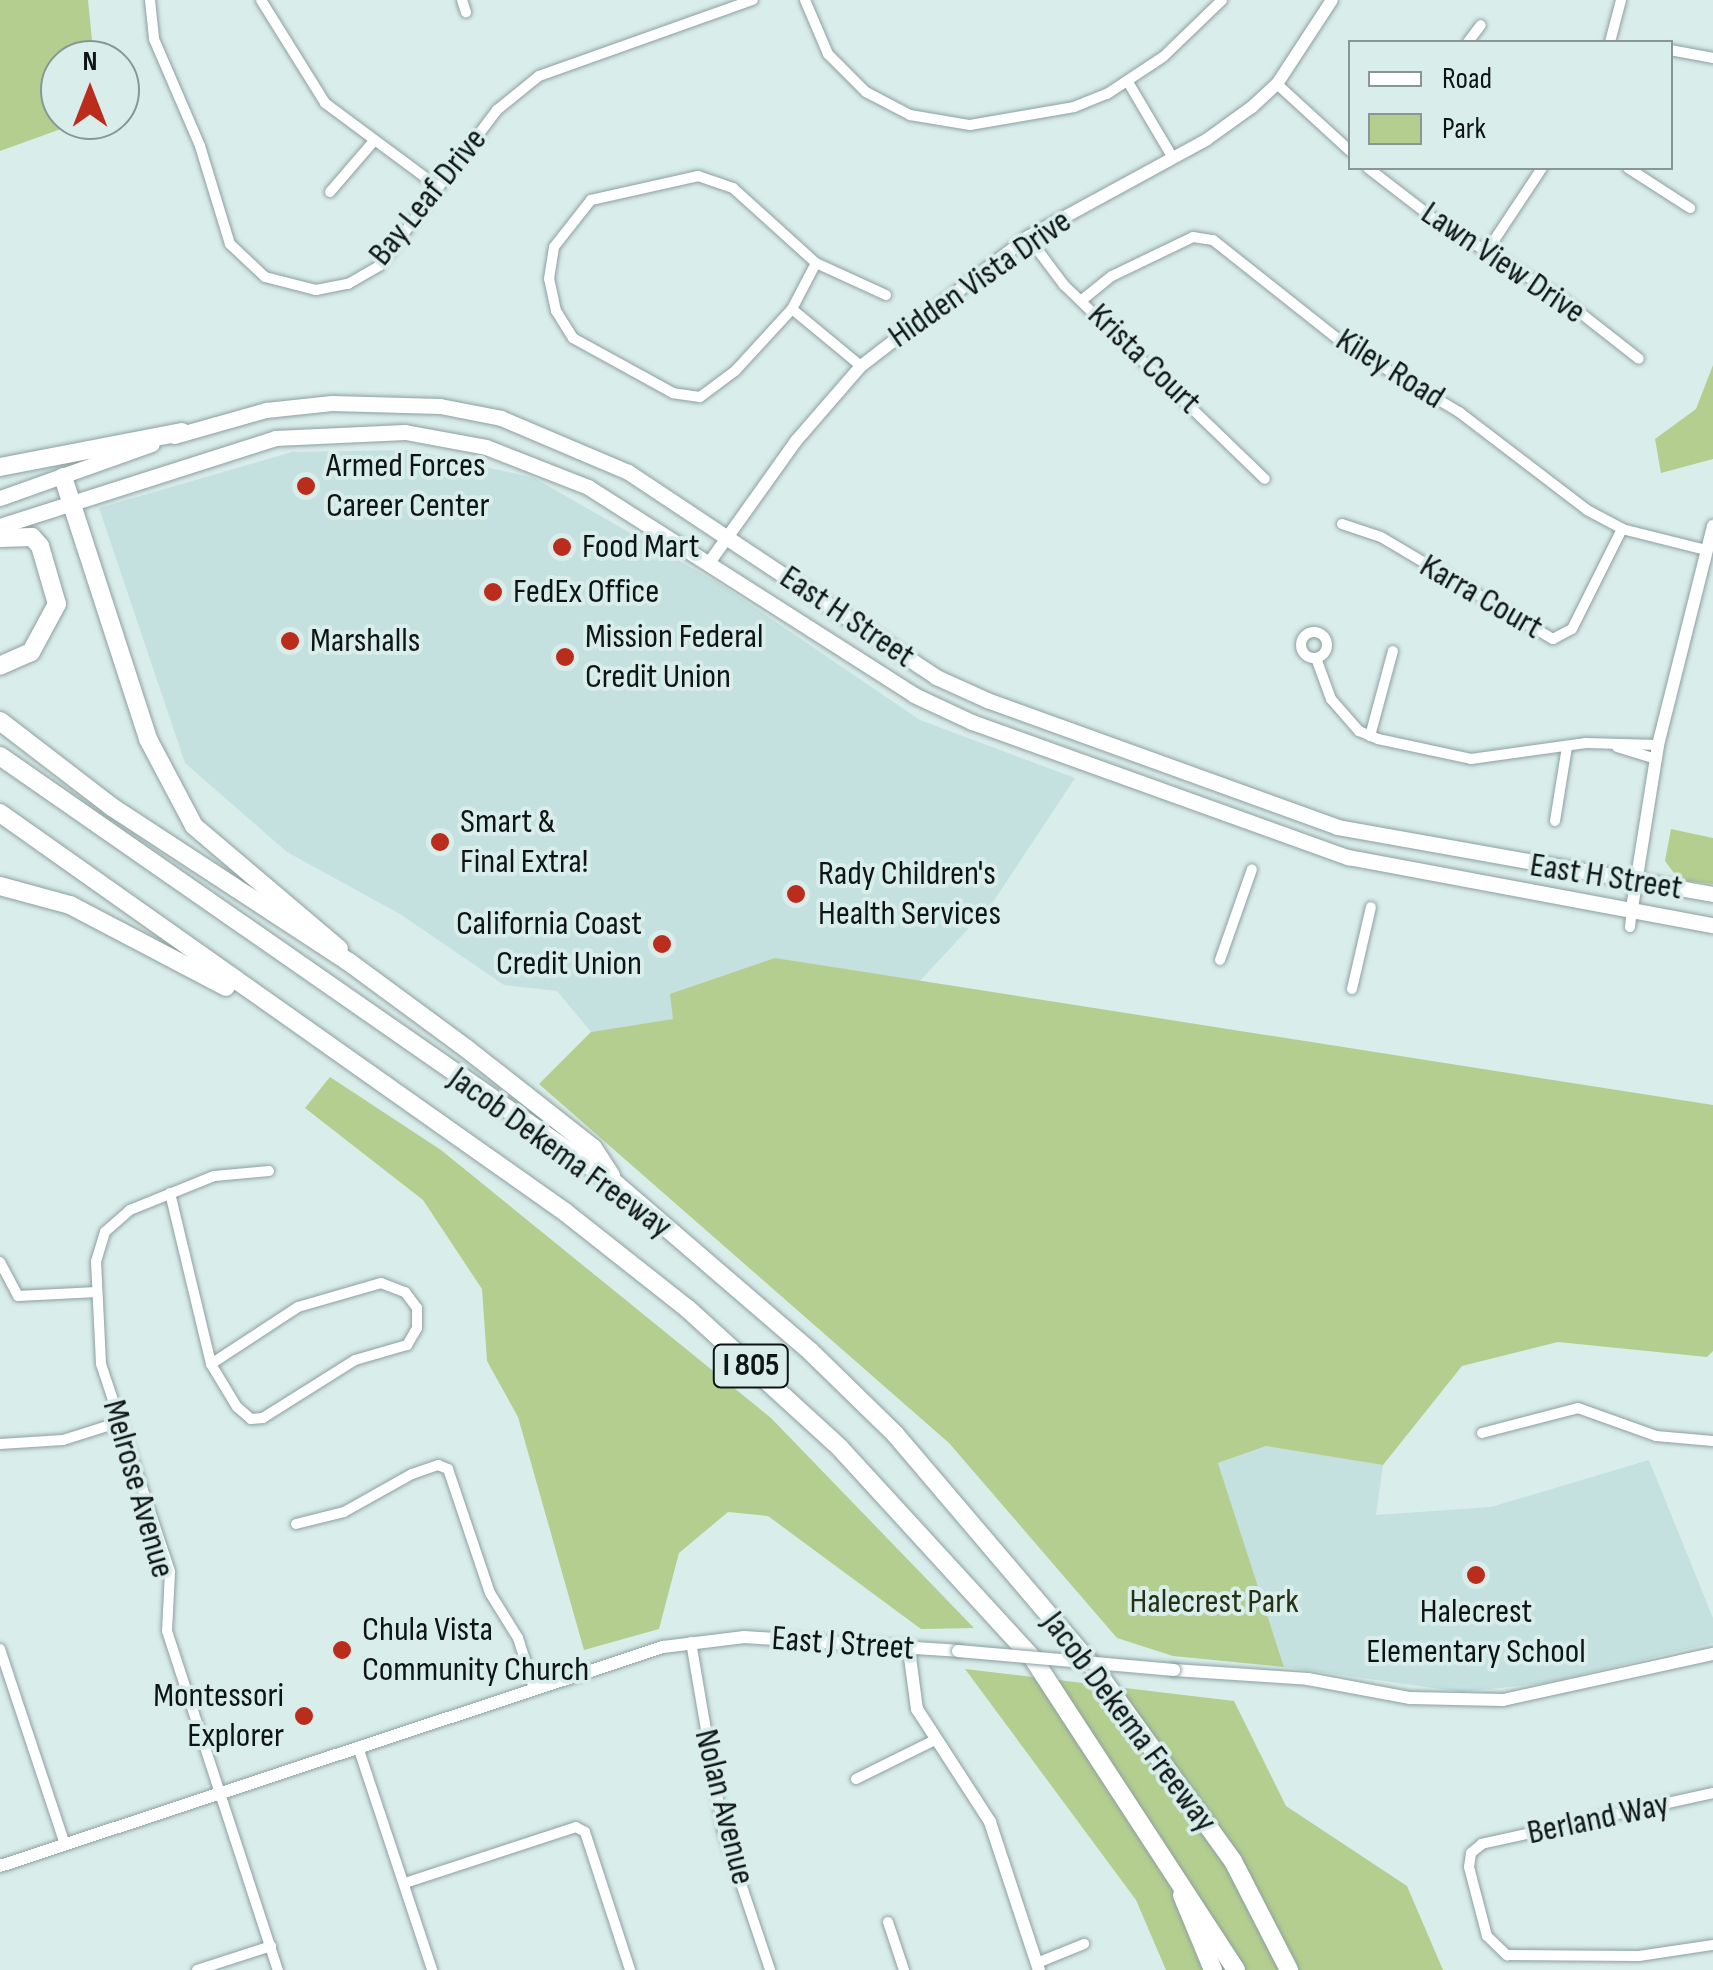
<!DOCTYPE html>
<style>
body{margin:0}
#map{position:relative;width:1713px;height:1970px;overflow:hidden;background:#d9edeb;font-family:"Sofia Sans Condensed",sans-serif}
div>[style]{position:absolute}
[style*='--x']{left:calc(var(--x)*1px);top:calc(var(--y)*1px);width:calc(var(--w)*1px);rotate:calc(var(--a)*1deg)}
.built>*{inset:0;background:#c4e1df}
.green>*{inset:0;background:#b3ce8f}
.roads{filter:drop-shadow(0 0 2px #8da09f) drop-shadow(0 0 2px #8da09f)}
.minor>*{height:10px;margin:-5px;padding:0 5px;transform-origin:5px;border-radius:5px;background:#fff}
.minor>.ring{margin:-5px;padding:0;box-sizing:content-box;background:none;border:10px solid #fff;border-radius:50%}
.tertiary>*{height:12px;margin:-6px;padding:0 6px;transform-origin:6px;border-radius:6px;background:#fff}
.primary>*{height:15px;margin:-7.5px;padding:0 7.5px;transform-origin:7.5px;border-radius:7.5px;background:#fff}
.motorway>*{height:18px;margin:-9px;padding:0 9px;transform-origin:9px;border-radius:9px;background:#fff}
.bridges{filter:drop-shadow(0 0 2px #8da09f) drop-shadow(0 0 2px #8da09f)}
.tertiary-bridge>*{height:12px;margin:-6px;padding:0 6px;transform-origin:6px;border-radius:6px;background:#fff}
.dots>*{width:28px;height:28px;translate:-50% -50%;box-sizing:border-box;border:5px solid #d9edeb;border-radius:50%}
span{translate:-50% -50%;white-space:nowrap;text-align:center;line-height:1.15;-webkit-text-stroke:8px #d9edeb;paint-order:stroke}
.shield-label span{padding:2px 8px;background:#d9edeb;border:2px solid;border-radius:8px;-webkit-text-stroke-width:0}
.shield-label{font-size:32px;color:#0e1515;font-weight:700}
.street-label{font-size:35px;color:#0e1515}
.poi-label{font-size:35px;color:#0e1515}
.left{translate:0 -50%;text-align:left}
.right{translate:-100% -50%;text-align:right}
.park-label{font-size:35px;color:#253112}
.legend{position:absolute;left:1348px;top:40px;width:325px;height:130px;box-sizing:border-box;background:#d9edeb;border:2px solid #889795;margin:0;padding:12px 18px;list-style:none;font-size:30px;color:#0e1515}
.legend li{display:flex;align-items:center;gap:20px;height:50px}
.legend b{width:50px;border:2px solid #889795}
.north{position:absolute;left:40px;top:40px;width:100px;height:100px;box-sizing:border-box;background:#d9edeb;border:2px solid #889795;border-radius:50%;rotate:0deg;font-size:28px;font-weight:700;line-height:40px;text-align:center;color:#0e1515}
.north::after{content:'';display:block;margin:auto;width:35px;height:45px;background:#ba2d1d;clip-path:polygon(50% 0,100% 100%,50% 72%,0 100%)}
</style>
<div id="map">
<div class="built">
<div style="clip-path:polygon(411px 450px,534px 478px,720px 584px,920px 720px,1075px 778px,993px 902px,918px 983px,775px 958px,674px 1019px,591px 1032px,557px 991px,504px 985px,400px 914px,287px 852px,185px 763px,99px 508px,292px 452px)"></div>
<div style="clip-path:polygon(1266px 1446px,1383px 1465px,1376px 1515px,1491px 1507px,1649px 1460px,1713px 1618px,1713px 1643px,1546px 1683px,1462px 1692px,1284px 1667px,1218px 1463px)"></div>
</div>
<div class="green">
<div style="clip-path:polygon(0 0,88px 0,94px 60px,60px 60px,60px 120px,86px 120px,0 151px)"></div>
<div style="clip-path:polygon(1713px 365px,1713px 459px,1661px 473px,1655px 439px,1696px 409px)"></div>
<div style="clip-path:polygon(1671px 829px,1713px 838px,1713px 884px,1679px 880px,1665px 861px)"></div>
<div style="clip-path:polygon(775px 958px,1713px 1105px,1713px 1351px,1707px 1357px,1558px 1342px,1462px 1366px,1383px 1465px,1266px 1446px,1218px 1463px,1284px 1667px,1173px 1656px,1117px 1638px,949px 1443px,539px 1084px,591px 1032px,673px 1019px,670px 994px)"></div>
<div style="clip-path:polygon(330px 1077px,441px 1150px,771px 1418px,974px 1628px,921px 1629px,768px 1516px,728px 1512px,679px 1553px,659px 1629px,584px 1650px,518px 1417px,487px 1361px,482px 1289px,423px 1200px,305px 1108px)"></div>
<div style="clip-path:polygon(965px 1669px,1234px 1701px,1286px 1806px,1407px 1886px,1443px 1970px,1166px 1970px,1136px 1900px)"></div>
</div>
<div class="roads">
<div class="minor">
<div style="--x:150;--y:0;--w:39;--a:84"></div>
<div style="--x:154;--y:39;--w:116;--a:66.7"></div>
<div style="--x:200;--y:146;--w:102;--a:73"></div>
<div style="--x:230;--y:244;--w:48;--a:43.3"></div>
<div style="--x:265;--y:277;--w:53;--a:14.3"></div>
<div style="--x:316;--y:290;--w:33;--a:-11"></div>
<div style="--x:348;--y:284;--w:36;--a:-30"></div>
<div style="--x:379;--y:266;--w:196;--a:-52.9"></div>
<div style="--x:497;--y:110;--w:54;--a:-39"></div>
<div style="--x:539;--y:76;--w:227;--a:-19.6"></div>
<div style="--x:261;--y:0;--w:121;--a:58.1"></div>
<div style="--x:325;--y:103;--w:141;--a:36.6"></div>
<div style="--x:462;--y:0;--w:13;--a:72"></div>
<div style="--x:805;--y:0;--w:59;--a:66.9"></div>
<div style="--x:828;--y:54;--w:54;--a:45"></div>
<div style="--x:866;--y:92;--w:50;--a:27.6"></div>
<div style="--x:910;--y:115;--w:61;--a:9.5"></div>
<div style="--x:970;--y:125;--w:106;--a:-9.8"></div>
<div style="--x:1074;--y:107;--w:35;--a:-22"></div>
<div style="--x:1107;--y:94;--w:67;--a:-33.5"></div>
<div style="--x:1163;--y:57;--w:82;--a:-44"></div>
<div style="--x:1468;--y:42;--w:21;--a:-53"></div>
<div style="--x:1610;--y:42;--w:43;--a:-75.3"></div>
<div style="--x:1670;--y:50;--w:44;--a:10.5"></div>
<div style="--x:1128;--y:82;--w:88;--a:59.4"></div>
<div style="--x:1277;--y:84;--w:99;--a:42.5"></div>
<div style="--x:1368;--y:168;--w:83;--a:37.7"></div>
<div style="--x:1434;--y:219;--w:148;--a:31.8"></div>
<div style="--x:1560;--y:297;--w:100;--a:38.1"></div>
<div style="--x:1628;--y:168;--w:74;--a:32.8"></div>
<div style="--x:698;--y:176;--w:37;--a:19"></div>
<div style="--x:733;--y:188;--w:112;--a:42.1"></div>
<div style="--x:816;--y:263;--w:52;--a:117.6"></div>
<div style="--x:792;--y:309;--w:84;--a:132.6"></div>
<div style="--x:735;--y:371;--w:44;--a:143.4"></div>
<div style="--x:700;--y:397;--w:27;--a:-172"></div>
<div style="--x:673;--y:393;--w:114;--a:-151.2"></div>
<div style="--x:573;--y:338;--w:32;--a:-122"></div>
<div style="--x:556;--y:311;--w:33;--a:-102"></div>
<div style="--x:549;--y:279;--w:32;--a:-81"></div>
<div style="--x:554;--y:247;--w:60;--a:-51.8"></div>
<div style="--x:591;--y:200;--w:110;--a:-12.6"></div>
<div style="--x:330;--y:192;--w:66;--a:-49.3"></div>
<div style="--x:1028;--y:237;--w:60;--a:53.1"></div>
<div style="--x:1064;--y:285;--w:279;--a:44"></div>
<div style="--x:1489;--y:248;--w:96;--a:-56.5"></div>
<div style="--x:816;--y:263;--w:77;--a:24.6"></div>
<div style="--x:1082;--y:300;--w:38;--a:-39"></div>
<div style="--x:1112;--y:276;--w:90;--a:-25.7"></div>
<div style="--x:1193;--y:237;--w:20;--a:9"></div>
<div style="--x:1213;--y:240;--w:167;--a:38.4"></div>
<div style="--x:1344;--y:344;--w:134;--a:30.6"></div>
<div style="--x:1459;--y:412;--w:161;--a:37.4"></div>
<div style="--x:1587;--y:510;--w:40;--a:28"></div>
<div style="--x:1622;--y:529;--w:87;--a:14"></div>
<div style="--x:792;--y:309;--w:89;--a:39.6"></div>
<div style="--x:1342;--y:524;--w:41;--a:18.4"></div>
<div style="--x:1381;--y:537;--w:200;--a:30.7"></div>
<div style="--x:1553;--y:639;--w:21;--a:-28"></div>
<div style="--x:1572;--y:629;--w:112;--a:-63.4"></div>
<div class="ring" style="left:1301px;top:632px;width:16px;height:16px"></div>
<div style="--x:1316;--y:658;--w:44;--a:69.9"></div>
<div style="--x:1331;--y:699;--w:43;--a:48.8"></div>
<div style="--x:1359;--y:731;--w:21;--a:23"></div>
<div style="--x:1378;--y:739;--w:95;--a:12.1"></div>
<div style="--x:1471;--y:759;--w:116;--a:-7.9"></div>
<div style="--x:1586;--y:743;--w:72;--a:1.6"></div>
<div style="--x:1370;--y:736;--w:88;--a:-74.9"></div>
<div style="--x:1617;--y:747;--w:41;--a:17.1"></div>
<div style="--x:1555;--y:821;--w:75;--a:-80.8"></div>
<div style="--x:1630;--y:927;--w:19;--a:-84"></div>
<div style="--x:1220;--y:960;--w:96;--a:-70.6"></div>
<div style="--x:1352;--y:989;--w:84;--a:-77"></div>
<div style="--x:269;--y:1171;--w:55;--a:174.8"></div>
<div style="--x:214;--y:1176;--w:91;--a:158"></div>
<div style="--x:130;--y:1210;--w:33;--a:139"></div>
<div style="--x:105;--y:1232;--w:30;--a:107"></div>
<div style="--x:96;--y:1261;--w:103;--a:87.2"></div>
<div style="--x:101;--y:1364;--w:219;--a:71.6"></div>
<div style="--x:170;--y:1572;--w:59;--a:92.9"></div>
<div style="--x:167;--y:1631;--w:357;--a:71.9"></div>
<div style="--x:170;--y:1193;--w:176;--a:76.5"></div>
<div style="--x:0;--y:1262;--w:38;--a:62"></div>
<div style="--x:18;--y:1296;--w:79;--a:-2.9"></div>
<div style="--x:381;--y:1283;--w:26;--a:21"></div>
<div style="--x:405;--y:1292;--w:20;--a:53"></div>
<div style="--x:417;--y:1308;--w:20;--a:90"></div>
<div style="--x:417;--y:1328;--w:20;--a:120"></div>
<div style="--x:407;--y:1345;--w:54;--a:163.9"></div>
<div style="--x:355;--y:1360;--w:109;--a:147.8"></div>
<div style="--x:263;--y:1418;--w:12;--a:175"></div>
<div style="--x:251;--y:1419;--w:18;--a:-139"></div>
<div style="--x:237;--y:1407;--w:50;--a:-121.2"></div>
<div style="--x:211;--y:1364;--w:104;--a:-33.2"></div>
<div style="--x:298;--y:1307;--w:86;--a:-16.1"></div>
<div style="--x:1482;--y:1433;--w:99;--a:-14.6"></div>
<div style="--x:1578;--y:1408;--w:83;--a:19.7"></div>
<div style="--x:1656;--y:1436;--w:57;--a:5"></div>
<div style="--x:0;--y:1444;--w:63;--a:-3.6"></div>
<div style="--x:63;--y:1440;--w:60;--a:-17.5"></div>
<div style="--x:296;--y:1524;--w:49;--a:-14"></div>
<div style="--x:344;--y:1512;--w:78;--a:-29.2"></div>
<div style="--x:412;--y:1474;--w:28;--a:-19"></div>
<div style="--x:438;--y:1465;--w:11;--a:22"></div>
<div style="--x:448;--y:1469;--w:131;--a:71.3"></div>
<div style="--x:490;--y:1593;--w:53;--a:58.1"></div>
<div style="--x:518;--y:1638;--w:52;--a:72.3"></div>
<div style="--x:691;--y:1642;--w:191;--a:80.3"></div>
<div style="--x:723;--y:1830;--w:148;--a:71.4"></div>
<div style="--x:0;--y:1649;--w:206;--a:71.6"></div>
<div style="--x:358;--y:1747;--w:235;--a:71.6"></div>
<div style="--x:856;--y:1779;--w:88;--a:-26.3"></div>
<div style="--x:1713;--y:1793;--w:237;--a:167.6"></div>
<div style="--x:1482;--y:1844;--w:14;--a:141"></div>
<div style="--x:1471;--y:1853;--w:14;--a:98"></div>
<div style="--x:1469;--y:1867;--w:71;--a:75.4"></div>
<div style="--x:1487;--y:1936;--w:28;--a:44"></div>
<div style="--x:1507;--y:1955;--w:132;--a:0.4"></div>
<div style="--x:1639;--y:1956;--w:75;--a:-8.5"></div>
<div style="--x:405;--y:1883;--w:180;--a:-18.1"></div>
<div style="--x:576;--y:1827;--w:10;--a:29"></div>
<div style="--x:585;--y:1832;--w:145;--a:71.9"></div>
<div style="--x:888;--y:1922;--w:51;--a:71.6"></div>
<div style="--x:1037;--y:1963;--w:51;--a:-22"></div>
<div style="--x:197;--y:1970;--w:78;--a:-18"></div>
</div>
<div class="tertiary">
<div style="--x:709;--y:563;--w:150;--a:-54.5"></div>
<div style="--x:796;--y:441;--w:99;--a:-49.1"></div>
<div style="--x:861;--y:366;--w:211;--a:-37.7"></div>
<div style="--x:1028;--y:237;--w:203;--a:-28.6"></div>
<div style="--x:1206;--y:140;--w:57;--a:-35.7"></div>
<div style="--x:1252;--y:107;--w:34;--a:-43"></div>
<div style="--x:1277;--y:84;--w:100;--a:-56.8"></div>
<div style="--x:1632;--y:908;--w:165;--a:-80.9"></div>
<div style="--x:1658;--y:745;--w:226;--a:-75.9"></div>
<div style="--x:909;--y:1650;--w:60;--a:82.3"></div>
<div style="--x:917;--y:1709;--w:135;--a:57.1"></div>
<div style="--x:990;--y:1822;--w:156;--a:71.7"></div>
<div style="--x:1174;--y:1670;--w:134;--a:3.8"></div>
<div style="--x:1308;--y:1679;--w:104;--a:10.6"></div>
<div style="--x:1410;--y:1698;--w:93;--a:1.2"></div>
<div style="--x:1503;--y:1700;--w:215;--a:-12.4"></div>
<div style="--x:0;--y:1866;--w:698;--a:-18.28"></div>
<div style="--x:663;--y:1647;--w:82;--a:-7"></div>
<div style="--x:744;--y:1637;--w:214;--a:3.7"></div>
</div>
<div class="primary">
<div style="--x:174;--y:436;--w:96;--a:-15.8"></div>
<div style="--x:266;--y:410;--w:66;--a:-6.1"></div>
<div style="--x:332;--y:403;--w:108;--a:1.6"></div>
<div style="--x:440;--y:406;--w:62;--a:11.1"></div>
<div style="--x:501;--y:418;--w:138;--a:23"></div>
<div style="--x:628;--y:472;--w:370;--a:33.6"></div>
<div style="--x:936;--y:677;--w:56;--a:24.3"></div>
<div style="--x:987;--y:700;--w:372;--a:19.9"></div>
<div style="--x:1337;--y:827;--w:382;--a:10.1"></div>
<div style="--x:0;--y:498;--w:161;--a:-19.6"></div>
<div style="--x:0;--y:526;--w:289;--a:-17.7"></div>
<div style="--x:275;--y:438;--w:130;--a:-2.6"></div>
<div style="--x:405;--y:432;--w:82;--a:10.5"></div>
<div style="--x:486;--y:447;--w:110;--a:21.4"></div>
<div style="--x:588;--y:487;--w:387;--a:32.5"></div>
<div style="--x:914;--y:695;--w:64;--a:25"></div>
<div style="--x:972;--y:722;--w:400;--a:19.8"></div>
<div style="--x:1348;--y:857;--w:371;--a:10.6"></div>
</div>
<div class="motorway">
<div style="--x:0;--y:467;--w:185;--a:-10.9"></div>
<div style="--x:63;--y:477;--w:275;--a:72"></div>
<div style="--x:148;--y:739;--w:98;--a:62.1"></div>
<div style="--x:194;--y:826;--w:190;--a:40.3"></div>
<div style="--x:0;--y:538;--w:32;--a:-2"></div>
<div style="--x:32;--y:537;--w:12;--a:48"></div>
<div style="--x:40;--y:546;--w:60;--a:73.7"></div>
<div style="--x:57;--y:604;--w:55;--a:118.4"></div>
<div style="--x:31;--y:652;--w:34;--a:156"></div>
<div style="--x:0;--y:721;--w:141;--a:37.5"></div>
<div style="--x:112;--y:807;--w:283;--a:33.2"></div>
<div style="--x:349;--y:962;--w:147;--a:36.4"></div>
<div style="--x:467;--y:1049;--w:160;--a:38.2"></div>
<div style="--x:593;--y:1148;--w:33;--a:57"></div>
<div style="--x:0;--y:756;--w:751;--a:34.81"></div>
<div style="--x:617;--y:1185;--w:255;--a:40.7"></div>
<div style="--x:810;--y:1351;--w:119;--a:44.3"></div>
<div style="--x:895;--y:1434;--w:309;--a:49.6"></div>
<div style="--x:1095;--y:1669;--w:236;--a:54.3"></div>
<div style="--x:1233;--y:1861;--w:123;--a:62.8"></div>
<div style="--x:0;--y:813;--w:692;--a:35.23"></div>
<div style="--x:565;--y:1212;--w:157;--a:38.3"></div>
<div style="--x:688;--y:1309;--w:206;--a:42.4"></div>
<div style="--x:840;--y:1448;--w:287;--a:47.5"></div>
<div style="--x:1034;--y:1660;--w:370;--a:56.9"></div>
<div style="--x:0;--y:886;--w:73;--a:15.2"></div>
<div style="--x:70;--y:905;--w:176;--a:27.7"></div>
<div style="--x:1182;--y:1895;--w:81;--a:67.5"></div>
</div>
</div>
<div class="bridges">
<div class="tertiary-bridge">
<div style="--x:958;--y:1651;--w:217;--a:5"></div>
</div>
</div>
<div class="dots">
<div style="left:306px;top:486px;background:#ba2d1d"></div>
<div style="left:562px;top:547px;background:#ba2d1d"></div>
<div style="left:493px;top:592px;background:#ba2d1d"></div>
<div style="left:290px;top:641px;background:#ba2d1d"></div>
<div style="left:565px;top:657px;background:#ba2d1d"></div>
<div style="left:440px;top:842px;background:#ba2d1d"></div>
<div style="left:796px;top:894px;background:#ba2d1d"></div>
<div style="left:662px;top:944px;background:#ba2d1d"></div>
<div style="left:1476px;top:1575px;background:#ba2d1d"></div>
<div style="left:342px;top:1650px;background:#ba2d1d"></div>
<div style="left:304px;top:1716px;background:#ba2d1d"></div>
</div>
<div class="shield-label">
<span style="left:751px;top:1366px">I 805</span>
</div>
<div class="street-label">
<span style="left:428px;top:197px;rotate:-51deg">Bay Leaf Drive</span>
<span style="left:1503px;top:263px;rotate:34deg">Lawn View Drive</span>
<span style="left:980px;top:279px;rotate:-35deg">Hidden Vista Drive</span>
<span style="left:1144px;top:359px;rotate:44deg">Krista Court</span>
<span style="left:1390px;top:369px;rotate:32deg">Kiley Road</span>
<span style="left:1481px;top:597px;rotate:30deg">Karra Court</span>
<span style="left:847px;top:617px;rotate:34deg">East H Street</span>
<span style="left:1606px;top:877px;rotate:9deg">East H Street</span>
<span style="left:560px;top:1153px;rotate:36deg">Jacob Dekema Freeway</span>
<span style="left:138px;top:1489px;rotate:74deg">Melrose Avenue</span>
<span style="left:843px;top:1644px;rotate:4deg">East J Street</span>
<span style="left:1129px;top:1722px;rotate:53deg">Jacob Dekema Freeway</span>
<span style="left:724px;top:1807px;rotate:76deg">Nolan Avenue</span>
<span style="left:1598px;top:1819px;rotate:-12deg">Berland Way</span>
</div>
<div class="poi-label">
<span class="left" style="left:326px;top:486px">Armed Forces<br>Career Center</span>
<span class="left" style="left:582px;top:547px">Food Mart</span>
<span class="left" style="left:513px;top:592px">FedEx Office</span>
<span class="left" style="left:585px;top:657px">Mission Federal<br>Credit Union</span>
<span class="left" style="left:310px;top:641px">Marshalls</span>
<span class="left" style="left:460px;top:842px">Smart &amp;<br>Final Extra!</span>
<span class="left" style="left:818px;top:894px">Rady Children's<br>Health Services</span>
<span class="right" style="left:642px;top:944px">California Coast<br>Credit Union</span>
<span style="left:1476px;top:1632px">Halecrest<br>Elementary School</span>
<span class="left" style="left:362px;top:1650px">Chula Vista<br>Community Church</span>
<span class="right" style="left:284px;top:1716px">Montessori<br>Explorer</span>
</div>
<div class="park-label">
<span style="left:1214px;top:1602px">Halecrest Park</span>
</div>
<ul class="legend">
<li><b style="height:12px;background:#fff"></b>Road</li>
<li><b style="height:28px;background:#b3ce8f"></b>Park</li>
</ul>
<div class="north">N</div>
</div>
